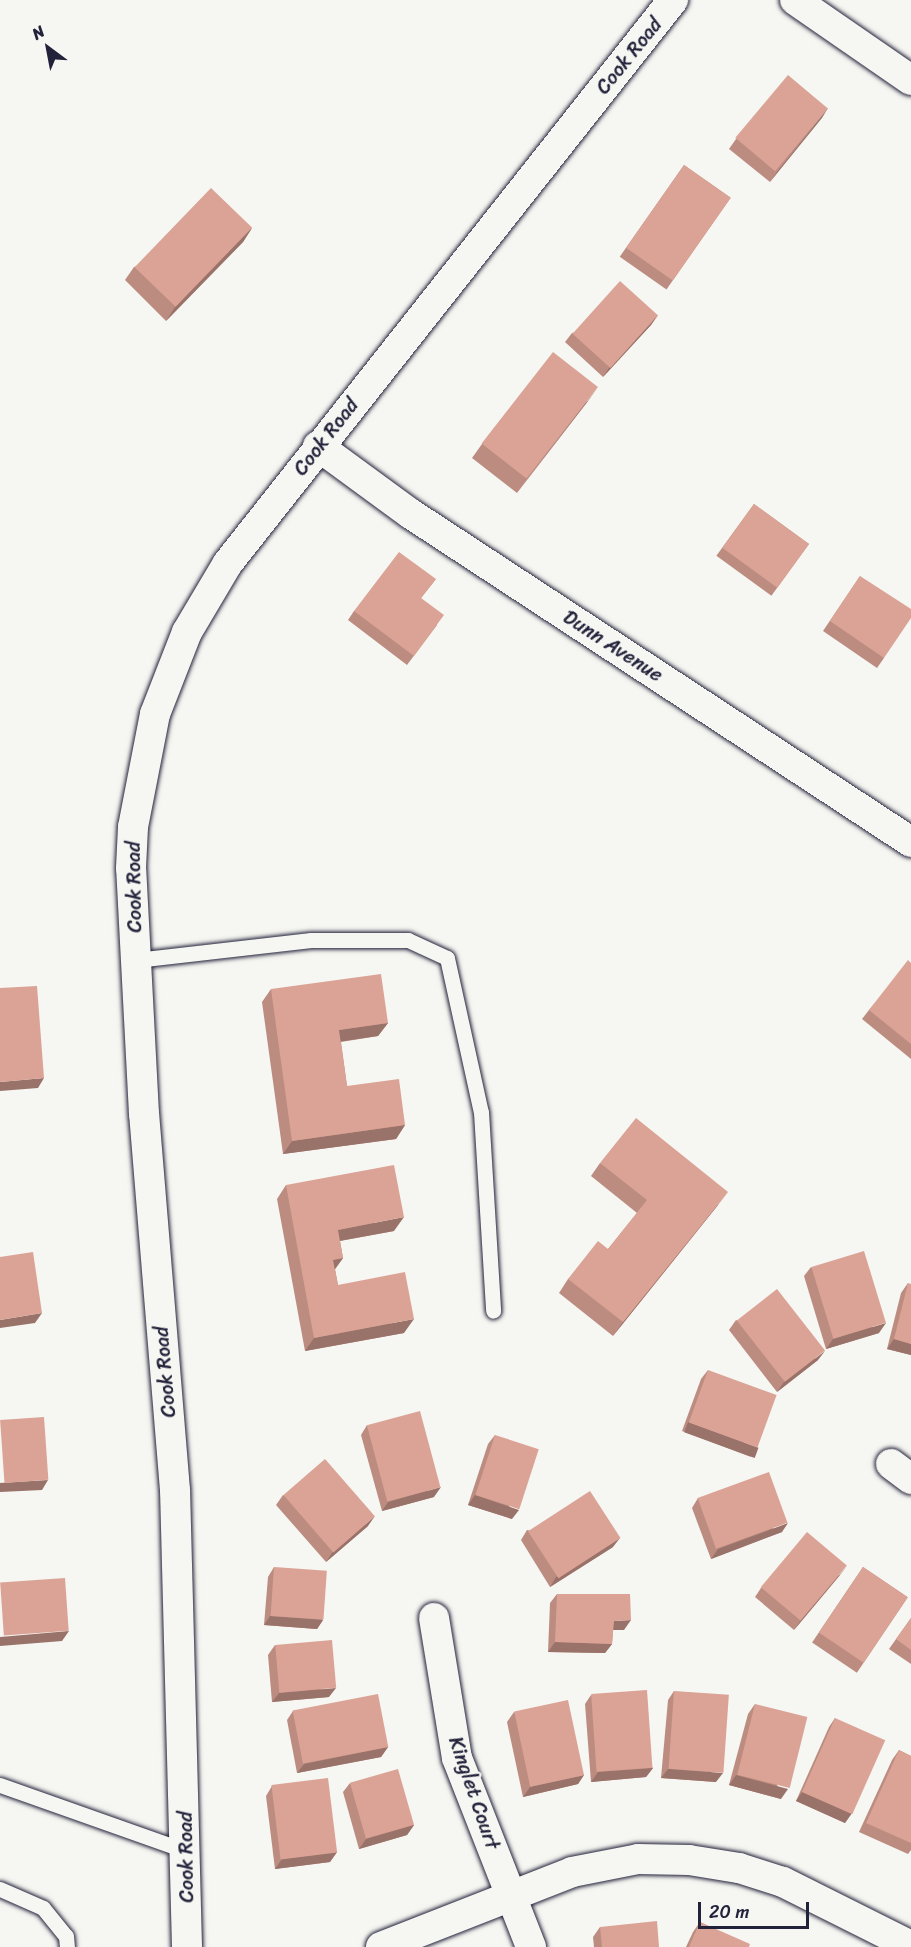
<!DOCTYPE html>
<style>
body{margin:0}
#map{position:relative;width:911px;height:1947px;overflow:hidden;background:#f6f6f2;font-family:Sriracha,sans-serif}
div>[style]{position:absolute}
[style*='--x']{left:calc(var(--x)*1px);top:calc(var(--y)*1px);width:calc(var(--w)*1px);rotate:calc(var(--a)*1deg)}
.roads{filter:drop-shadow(0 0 2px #22223b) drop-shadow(0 0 2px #22223b)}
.lane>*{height:15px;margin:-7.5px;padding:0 7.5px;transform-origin:7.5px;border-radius:7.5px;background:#f6f6f2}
.street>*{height:30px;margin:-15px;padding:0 15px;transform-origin:15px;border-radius:15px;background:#f6f6f2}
.wall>*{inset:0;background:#bc8c81;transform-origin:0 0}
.shaded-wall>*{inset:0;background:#997269;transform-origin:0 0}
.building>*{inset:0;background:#dba396;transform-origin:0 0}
span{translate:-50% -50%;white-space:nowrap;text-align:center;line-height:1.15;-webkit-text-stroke:4.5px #f6f6f2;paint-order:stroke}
.street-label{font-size:20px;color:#22223b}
.north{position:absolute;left:18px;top:18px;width:60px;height:60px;-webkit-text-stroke:4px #f6f6f2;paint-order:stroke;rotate:328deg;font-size:16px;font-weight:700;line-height:24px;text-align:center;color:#22223b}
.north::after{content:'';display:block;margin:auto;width:21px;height:27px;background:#22223b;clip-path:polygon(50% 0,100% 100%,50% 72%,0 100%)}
.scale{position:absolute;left:698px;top:1902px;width:111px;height:27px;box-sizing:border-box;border:3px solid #22223b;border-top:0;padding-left:8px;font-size:18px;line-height:21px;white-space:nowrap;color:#22223b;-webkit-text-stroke:4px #f6f6f2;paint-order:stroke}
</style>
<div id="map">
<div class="roads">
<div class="lane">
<div style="--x:136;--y:960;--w:176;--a:-6.5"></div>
<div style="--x:311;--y:940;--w:97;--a:0"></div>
<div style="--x:408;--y:940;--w:43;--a:24.8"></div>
<div style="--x:447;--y:958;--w:158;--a:77.6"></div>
<div style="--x:481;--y:1112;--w:199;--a:86.5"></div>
<div style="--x:0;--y:1785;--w:197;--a:19.5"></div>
<div style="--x:0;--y:1889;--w:47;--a:23.8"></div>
<div style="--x:43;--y:1908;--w:36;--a:51"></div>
<div style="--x:66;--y:1936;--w:11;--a:85"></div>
</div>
<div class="street">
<div style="--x:795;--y:0;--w:141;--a:34.6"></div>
<div style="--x:318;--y:446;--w:115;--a:36.2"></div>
<div style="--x:411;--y:514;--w:598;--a:33.26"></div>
<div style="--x:891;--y:1464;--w:25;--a:37"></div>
<div style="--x:434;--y:1618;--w:142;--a:80.7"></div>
<div style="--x:457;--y:1758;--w:203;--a:68.6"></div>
<div style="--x:187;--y:1947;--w:457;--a:-91.5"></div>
<div style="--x:175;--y:1490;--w:377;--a:-94.7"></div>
<div style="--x:144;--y:1114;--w:246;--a:-93"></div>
<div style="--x:131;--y:868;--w:41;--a:-87.2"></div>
<div style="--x:133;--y:827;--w:115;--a:-79"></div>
<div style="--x:155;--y:714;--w:88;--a:-68.7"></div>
<div style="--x:187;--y:632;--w:80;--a:-59.3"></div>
<div style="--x:228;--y:563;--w:718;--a:-51.68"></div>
<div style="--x:381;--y:1947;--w:205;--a:-21.4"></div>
<div style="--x:572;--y:1872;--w:67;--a:-11.1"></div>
<div style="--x:638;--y:1859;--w:51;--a:1.1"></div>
<div style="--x:689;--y:1860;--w:51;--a:9.1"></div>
<div style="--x:739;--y:1868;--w:46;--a:17.7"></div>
<div style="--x:783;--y:1882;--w:143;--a:26.6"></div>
</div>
</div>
<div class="wall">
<div style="clip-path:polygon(828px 108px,770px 182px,729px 149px,736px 139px)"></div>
<div style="left:684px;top:165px;width:57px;height:112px;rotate:35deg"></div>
<div style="clip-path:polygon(252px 228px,243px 242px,166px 321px,125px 280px,134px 267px)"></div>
<div style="clip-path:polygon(658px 315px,651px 325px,603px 377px,565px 342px,572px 333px)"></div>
<div style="clip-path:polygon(588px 401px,517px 493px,472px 458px,482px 444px)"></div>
<div style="left:754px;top:504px;width:68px;height:64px;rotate:36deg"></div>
<div style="clip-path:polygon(860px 576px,884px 658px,877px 668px,823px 631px)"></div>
<div style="clip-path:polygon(436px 579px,421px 598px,437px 625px,407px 665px,348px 620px,354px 611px)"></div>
<div style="clip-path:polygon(911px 963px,911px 1059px,862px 1019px,869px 1010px)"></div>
<div style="clip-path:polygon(271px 989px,388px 1023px,378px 1036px,341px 1042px,347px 1086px,405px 1125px,396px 1139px,283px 1154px,262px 1002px)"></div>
<div style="clip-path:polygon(600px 1163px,718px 1205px,613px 1336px,559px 1293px,568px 1279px,608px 1249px,637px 1213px,591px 1176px)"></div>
<div style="clip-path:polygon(286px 1185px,394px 1231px,340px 1241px,343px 1258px,335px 1269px,338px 1285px,404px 1333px,305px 1351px,277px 1199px)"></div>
<div style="clip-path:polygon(811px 1267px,879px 1333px,826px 1349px,804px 1276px)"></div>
<div style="clip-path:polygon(908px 1283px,911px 1355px,887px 1349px,901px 1293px)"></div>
<div style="clip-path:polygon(736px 1320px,818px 1360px,777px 1392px,729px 1330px)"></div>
<div style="clip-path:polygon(708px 1370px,751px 1457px,682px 1431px,701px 1379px)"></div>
<div style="clip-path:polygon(367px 1425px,434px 1497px,382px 1511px,361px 1435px)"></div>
<div style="clip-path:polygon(495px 1435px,512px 1519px,468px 1505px,488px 1444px)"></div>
<div style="clip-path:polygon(283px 1495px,368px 1526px,326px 1562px,276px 1505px)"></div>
<div style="clip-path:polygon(698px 1498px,782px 1532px,711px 1559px,692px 1508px)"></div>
<div style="clip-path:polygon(527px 1530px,613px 1547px,550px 1587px,521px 1540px)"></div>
<div style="clip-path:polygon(274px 1567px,323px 1620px,317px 1629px,264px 1625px,268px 1577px)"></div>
<div style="left:863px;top:1567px;width:54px;height:91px;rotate:34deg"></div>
<div style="clip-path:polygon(840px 1575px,794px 1630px,755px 1597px,761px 1588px)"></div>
<div style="clip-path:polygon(557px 1594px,624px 1630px,613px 1630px,612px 1644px,605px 1653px,548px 1652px,550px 1603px)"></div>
<div style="clip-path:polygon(911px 1618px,911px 1664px,889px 1649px)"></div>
<div style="clip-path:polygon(275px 1645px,329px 1697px,272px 1702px,268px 1655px)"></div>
<div style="clip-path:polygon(674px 1691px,716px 1782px,661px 1778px,668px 1700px)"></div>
<div style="clip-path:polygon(591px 1695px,653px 1768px,646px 1777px,591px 1782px,585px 1704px)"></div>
<div style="clip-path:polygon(755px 1704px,781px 1799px,729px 1785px,748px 1714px)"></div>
<div style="clip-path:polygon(293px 1711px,388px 1747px,381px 1757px,297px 1773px,287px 1720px)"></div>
<div style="clip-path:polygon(514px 1712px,584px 1775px,578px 1784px,523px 1797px,507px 1722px)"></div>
<div style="clip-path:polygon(835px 1718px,852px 1813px,845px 1823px,796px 1801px,829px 1727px)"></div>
<div style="clip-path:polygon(899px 1750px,911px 1756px,911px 1850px,908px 1854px,859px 1832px,892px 1760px)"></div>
<div style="clip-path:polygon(350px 1783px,414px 1825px,407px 1835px,359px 1849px,343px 1792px)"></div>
<div style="clip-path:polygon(272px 1786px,337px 1852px,330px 1862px,275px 1869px,266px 1796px)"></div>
<div style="clip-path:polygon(700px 1922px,749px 1947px,686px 1947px,693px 1932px)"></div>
<div style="clip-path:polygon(600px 1927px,659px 1947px,594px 1947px,593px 1937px)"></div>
</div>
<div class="shaded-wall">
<div style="clip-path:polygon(828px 108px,822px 118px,770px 182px,777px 172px)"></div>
<div style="clip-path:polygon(252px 228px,243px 242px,166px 321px,175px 307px)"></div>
<div style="clip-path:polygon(658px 315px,651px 325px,603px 377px,609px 368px)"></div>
<div style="clip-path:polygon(598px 387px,588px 401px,517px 493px,527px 480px)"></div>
<div style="clip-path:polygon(388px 1023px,378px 1036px,330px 1043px,339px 1030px)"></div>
<div style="clip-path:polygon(44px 1078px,38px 1088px,0 1091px,0 1082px)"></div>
<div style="clip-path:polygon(405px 1125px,396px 1139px,283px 1154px,292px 1141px)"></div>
<div style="clip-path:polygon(728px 1192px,718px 1205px,613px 1336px,623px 1322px)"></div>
<div style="clip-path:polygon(404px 1217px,394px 1231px,328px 1243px,338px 1230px)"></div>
<div style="clip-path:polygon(343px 1258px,333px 1272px,333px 1260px)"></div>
<div style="clip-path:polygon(42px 1313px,35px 1323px,0 1328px,0 1320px)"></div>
<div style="clip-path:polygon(414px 1319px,404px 1333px,305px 1351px,314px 1338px)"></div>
<div style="clip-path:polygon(886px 1323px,879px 1333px,826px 1349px,833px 1339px)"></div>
<div style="clip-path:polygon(894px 1339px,911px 1344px,911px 1355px,887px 1349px)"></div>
<div style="clip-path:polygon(825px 1351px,818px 1360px,777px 1392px,784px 1382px)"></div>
<div style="left:688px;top:1422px;width:75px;height:11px;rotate:20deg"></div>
<div style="clip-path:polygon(48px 1480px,42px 1490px,0 1492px,0 1483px)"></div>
<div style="clip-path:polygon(441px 1487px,434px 1497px,382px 1511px,388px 1502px)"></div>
<div style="clip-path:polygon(475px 1495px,519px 1510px,512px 1519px,468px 1505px)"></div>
<div style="clip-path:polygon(375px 1516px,368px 1526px,326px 1562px,332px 1553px)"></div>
<div style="clip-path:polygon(788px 1523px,782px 1532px,711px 1559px,718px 1549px)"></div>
<div style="clip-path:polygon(620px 1538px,613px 1547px,550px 1587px,556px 1577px)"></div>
<div style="clip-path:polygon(847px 1566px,840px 1575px,794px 1630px,801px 1620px)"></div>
<div style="clip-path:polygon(270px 1616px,323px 1620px,317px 1629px,264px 1625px)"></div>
<div style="clip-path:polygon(631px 1620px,624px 1630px,607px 1630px,614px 1621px)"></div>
<div style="clip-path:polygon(69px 1631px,62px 1641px,0 1646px,0 1637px)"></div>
<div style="clip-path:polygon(555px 1642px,612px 1644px,605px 1653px,548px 1652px)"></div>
<div style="clip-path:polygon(336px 1688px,329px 1697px,272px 1702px,279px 1693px)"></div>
<div style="clip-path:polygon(388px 1747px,381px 1757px,297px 1773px,304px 1764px)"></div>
<div style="clip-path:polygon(653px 1768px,646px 1777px,591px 1782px,598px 1772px)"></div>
<div style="clip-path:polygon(668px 1769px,723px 1773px,716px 1782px,661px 1778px)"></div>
<div style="clip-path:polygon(584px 1775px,578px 1784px,523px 1797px,530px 1787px)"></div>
<div style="clip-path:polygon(736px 1775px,788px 1789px,781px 1799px,729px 1785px)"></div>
<div style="clip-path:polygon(802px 1792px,852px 1813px,845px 1823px,796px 1801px)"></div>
<div style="clip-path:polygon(414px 1825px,407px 1835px,359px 1849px,366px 1839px)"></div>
<div style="clip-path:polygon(337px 1852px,330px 1862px,275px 1869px,282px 1859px)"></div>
</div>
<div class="building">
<div style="left:788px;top:75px;width:52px;height:82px;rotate:40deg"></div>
<div style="left:684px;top:165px;width:57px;height:101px;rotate:35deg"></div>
<div style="left:211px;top:188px;width:57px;height:110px;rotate:44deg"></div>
<div style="left:620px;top:281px;width:51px;height:71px;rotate:42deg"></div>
<div style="left:553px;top:352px;width:57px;height:116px;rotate:38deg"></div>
<div style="left:754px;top:504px;width:68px;height:54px;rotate:36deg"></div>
<div style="clip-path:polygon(399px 552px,436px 579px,421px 598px,444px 615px,414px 656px,354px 611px)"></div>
<div style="clip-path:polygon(860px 576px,911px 609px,911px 618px,884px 658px,830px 621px)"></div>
<div style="clip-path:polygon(908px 960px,911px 963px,911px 1044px,869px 1010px)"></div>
<div style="clip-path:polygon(381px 974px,388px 1023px,339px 1030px,347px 1086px,399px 1079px,405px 1125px,292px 1141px,271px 989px)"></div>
<div style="clip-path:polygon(37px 986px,44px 1078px,0 1082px,0 988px)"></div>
<div style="clip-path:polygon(636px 1118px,728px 1192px,623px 1322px,568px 1279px,598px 1241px,608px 1249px,647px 1200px,600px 1163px)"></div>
<div style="clip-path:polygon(394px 1165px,404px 1217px,338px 1230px,343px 1258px,333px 1260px,338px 1285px,405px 1272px,414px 1319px,314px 1338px,286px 1185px)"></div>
<div style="left:864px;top:1251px;width:75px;height:55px;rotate:73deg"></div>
<div style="clip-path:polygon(33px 1252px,42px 1313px,0 1320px,0 1257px)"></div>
<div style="clip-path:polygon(908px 1283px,911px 1284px,911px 1344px,894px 1339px)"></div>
<div style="left:777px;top:1289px;width:78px;height:51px;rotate:52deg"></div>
<div style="left:708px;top:1370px;width:73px;height:56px;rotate:20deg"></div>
<div style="left:420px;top:1411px;width:79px;height:55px;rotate:75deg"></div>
<div style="left:44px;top:1417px;width:63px;height:44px;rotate:86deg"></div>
<div style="left:495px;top:1435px;width:46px;height:63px;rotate:18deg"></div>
<div style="left:325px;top:1459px;width:76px;height:55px;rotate:49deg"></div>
<div style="left:769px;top:1472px;width:54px;height:76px;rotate:70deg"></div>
<div style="left:590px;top:1491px;width:56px;height:74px;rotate:57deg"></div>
<div style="left:807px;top:1532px;width:52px;height:72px;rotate:40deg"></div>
<div style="left:274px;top:1567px;width:53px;height:49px;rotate:4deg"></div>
<div style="left:863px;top:1567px;width:54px;height:79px;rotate:34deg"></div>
<div style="left:65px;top:1578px;width:53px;height:65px;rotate:86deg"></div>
<div style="clip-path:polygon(557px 1594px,630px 1594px,631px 1620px,614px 1621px,612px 1644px,555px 1642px)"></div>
<div style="clip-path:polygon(911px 1618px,911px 1650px,896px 1639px)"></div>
<div style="left:332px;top:1640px;width:48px;height:57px;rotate:85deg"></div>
<div style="left:647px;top:1690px;width:78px;height:56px;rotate:86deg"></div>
<div style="left:674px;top:1691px;width:55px;height:78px;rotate:4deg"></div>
<div style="left:378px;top:1694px;width:54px;height:87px;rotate:79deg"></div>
<div style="left:568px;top:1700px;width:77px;height:55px;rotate:78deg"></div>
<div style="left:755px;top:1704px;width:54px;height:73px;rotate:14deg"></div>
<div style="left:835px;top:1718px;width:55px;height:81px;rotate:24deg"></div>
<div style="clip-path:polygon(899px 1750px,911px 1756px,911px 1843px,866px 1823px)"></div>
<div style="left:398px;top:1769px;width:58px;height:50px;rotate:74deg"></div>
<div style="left:328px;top:1778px;width:75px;height:57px;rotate:83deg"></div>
<div style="clip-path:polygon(657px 1921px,659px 1947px,602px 1947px,600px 1927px)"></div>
<div style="clip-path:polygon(700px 1922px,750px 1944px,749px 1947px,689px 1947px)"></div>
</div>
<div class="street-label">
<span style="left:629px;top:56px;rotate:-51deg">Cook Road</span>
<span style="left:326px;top:437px;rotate:-52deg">Cook Road</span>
<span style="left:613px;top:646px;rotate:33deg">Dunn Avenue</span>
<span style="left:134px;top:887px;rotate:-91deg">Cook Road</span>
<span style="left:165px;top:1372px;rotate:-95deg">Cook Road</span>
<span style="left:474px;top:1793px;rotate:71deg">Kinglet Court</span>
<span style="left:186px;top:1857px;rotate:-91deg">Cook Road</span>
</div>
<div class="north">N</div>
<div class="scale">20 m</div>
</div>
